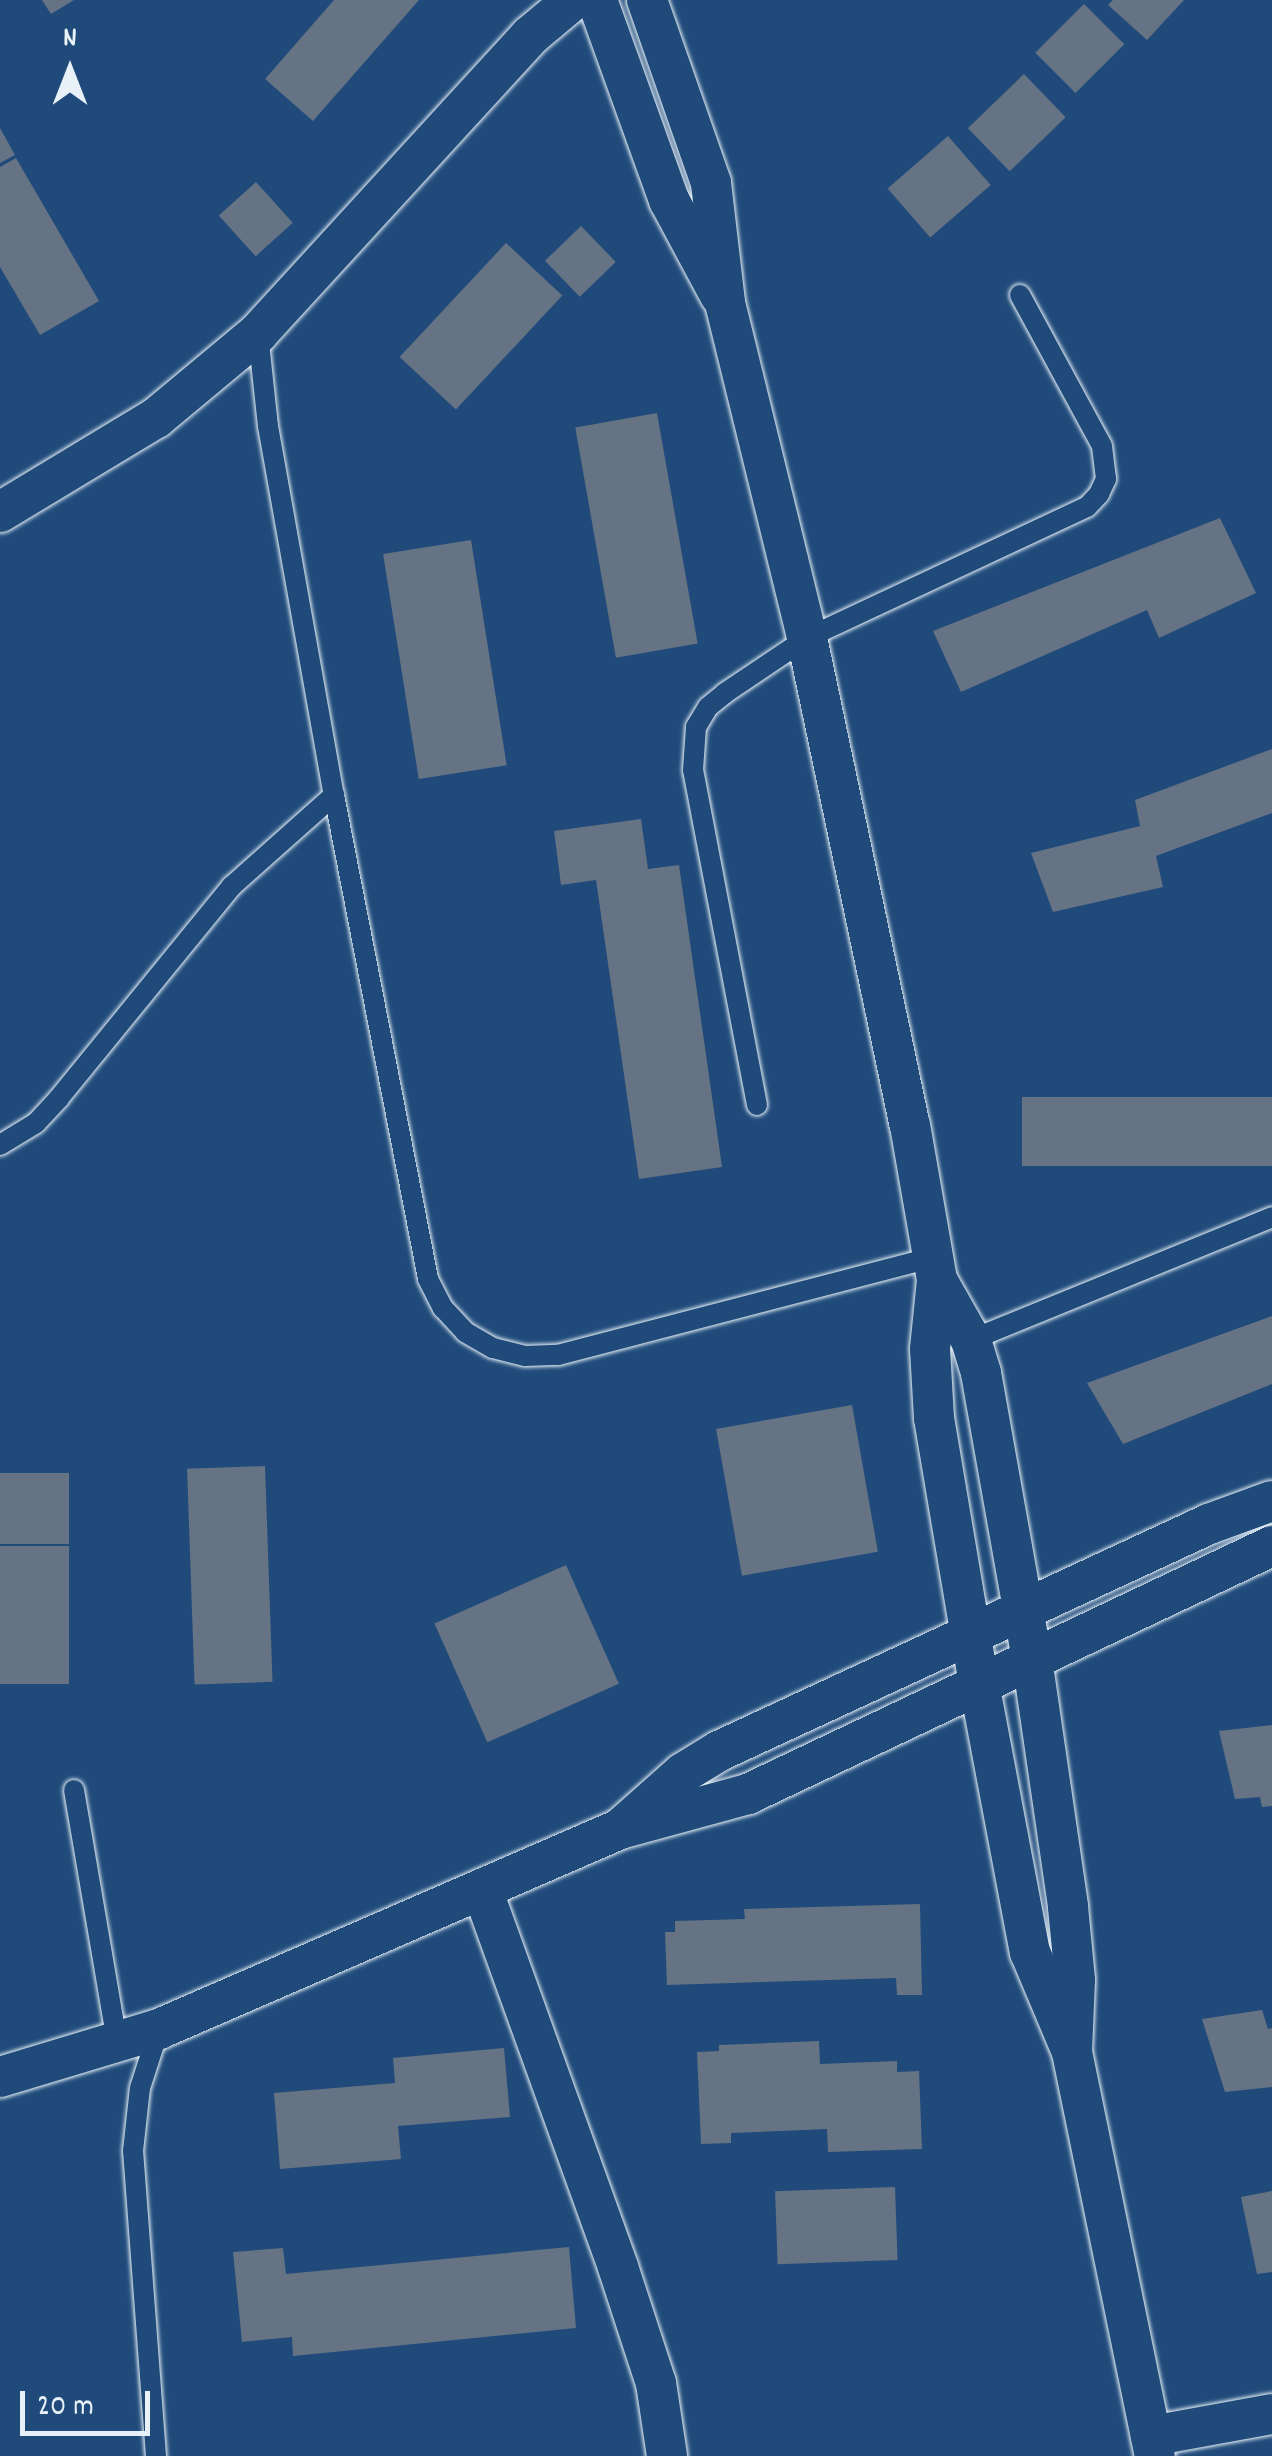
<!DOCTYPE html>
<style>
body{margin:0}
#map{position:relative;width:1272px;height:2456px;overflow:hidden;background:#1f4a7a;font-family:Dekko,sans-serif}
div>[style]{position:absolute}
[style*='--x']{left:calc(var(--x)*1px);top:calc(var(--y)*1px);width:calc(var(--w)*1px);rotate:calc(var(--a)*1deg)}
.building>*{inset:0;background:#667385;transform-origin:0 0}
.roads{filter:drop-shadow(0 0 2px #e8f1f8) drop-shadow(0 0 2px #e8f1f8)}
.service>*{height:20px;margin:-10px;padding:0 10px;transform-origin:10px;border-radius:10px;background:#1f4a7a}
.minor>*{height:40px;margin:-20px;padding:0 20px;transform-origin:20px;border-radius:20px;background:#1f4a7a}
span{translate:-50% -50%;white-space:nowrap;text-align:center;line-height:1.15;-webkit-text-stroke:10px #1f4a7a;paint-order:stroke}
.north{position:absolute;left:20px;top:20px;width:100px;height:100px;-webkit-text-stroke:8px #1f4a7a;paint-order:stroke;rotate:0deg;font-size:28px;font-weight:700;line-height:40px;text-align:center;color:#e8f1f8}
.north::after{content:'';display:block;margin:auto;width:35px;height:45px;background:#e8f1f8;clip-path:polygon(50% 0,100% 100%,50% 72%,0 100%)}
.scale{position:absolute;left:20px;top:2391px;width:130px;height:45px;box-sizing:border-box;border:5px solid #e8f1f8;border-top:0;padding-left:12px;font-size:30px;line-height:35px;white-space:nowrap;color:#e8f1f8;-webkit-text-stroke:8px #1f4a7a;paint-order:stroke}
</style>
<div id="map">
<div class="building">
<div style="clip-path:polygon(42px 0,74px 0,51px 14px)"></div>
<div style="clip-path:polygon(334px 0,419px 0,313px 121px,265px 79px)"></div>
<div style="clip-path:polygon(1113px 0,1184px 0,1147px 40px,1108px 5px)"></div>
<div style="left:1084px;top:4px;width:57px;height:69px;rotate:45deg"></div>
<div style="left:1024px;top:74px;width:60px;height:78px;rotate:46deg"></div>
<div style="clip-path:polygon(0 128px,15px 155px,0 163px)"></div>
<div style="left:948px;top:136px;width:65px;height:80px;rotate:49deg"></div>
<div style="clip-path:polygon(16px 158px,99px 301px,40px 335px,0 267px,0 167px)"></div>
<div style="left:256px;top:182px;width:55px;height:50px;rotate:48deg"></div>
<div style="left:581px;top:226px;width:50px;height:50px;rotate:46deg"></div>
<div style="left:506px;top:243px;width:77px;height:156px;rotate:43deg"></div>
<div style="left:657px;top:413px;width:234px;height:83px;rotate:80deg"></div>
<div style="clip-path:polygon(1220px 518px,1256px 593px,1159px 638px,1147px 610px,961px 692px,933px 631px)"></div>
<div style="left:471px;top:540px;width:228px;height:89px;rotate:81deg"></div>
<div style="clip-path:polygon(1272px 749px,1272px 813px,1156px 856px,1163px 887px,1053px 912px,1031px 853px,1140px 826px,1135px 800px)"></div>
<div style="clip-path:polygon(641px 819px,648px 869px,679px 865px,722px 1167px,639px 1179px,596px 880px,561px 885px,554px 831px)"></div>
<div style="left:1272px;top:1097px;width:69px;height:250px;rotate:90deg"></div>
<div style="clip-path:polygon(1272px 1316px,1272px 1384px,1123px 1444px,1087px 1383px)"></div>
<div style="left:852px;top:1405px;width:149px;height:138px;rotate:80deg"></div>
<div style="left:265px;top:1466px;width:216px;height:78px;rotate:88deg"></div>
<div style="left:0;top:1473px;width:69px;height:71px"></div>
<div style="left:0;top:1546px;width:69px;height:138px"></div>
<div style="left:566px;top:1565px;width:130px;height:144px;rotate:66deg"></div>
<div style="clip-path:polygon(1272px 1725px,1272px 1806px,1262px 1807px,1260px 1797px,1235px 1799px,1219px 1731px)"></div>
<div style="clip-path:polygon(920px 1904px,922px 1995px,897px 1995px,896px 1978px,667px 1985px,665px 1932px,675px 1932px,675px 1921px,745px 1919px,744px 1909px)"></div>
<div style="clip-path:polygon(1262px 2010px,1268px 2029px,1272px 2028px,1272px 2087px,1225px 2092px,1202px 2019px)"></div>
<div style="clip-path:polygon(819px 2041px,820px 2064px,897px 2061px,897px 2072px,919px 2071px,922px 2149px,828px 2152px,827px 2129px,731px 2133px,731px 2143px,701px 2144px,697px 2052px,719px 2051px,719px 2045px)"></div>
<div style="clip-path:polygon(504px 2048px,510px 2117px,398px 2126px,401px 2159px,280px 2169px,274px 2093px,395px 2083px,393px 2058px)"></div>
<div style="left:895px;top:2187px;width:73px;height:120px;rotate:88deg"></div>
<div style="clip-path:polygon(1272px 2191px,1272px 2272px,1257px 2274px,1241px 2197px)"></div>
<div style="clip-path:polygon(569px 2247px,576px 2328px,293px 2356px,292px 2337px,242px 2342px,233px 2252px,283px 2248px,286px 2274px)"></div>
</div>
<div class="roads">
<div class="service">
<div style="--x:258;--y:333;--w:94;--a:83.9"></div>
<div style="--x:268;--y:426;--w:375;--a:79.9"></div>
<div style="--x:334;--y:795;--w:493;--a:79"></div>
<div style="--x:428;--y:1279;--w:33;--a:63"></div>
<div style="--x:443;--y:1308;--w:33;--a:47"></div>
<div style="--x:465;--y:1332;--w:32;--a:30"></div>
<div style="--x:493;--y:1348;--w:33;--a:14"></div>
<div style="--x:525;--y:1356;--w:33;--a:-2"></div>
<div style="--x:558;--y:1355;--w:388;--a:-14.6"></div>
<div style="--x:757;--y:1105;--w:341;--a:-100.8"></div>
<div style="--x:693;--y:770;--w:43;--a:-86"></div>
<div style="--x:696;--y:727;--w:23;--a:-59"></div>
<div style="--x:708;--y:707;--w:22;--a:-39"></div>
<div style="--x:725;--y:693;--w:99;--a:-33.9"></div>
<div style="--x:807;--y:638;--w:309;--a:-25.1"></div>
<div style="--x:1087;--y:507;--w:18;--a:-47"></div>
<div style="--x:1099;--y:494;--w:17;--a:-65"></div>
<div style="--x:1106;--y:479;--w:33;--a:-97"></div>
<div style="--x:1102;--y:446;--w:172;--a:-118.5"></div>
<div style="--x:0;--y:1145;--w:42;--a:-31.4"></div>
<div style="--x:36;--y:1123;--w:34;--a:-47"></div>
<div style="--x:59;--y:1098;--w:274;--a:-50.8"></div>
<div style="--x:232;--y:886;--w:137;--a:-41.7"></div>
<div style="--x:971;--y:1340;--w:325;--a:-22.2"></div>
<div style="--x:74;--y:1790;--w:255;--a:80.3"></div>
<div style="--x:156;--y:2456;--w:306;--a:-94.3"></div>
<div style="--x:133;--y:2151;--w:63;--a:-83.7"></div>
<div style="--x:140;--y:2088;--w:62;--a:-72.1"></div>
</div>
<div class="minor">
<div style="--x:597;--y:0;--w:213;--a:70.2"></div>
<div style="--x:669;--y:200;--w:108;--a:61.8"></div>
<div style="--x:647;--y:0;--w:194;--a:70.7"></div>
<div style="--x:711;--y:183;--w:121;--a:83.3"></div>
<div style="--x:725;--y:303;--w:345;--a:76.2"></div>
<div style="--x:807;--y:638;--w:498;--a:78.1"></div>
<div style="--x:910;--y:1125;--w:157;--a:80.1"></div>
<div style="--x:937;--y:1280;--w:69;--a:95.8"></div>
<div style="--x:930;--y:1349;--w:69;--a:86.7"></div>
<div style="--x:934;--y:1418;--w:269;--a:80.4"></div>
<div style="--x:979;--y:1683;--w:274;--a:79.3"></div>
<div style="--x:1030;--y:1952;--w:108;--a:67.2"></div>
<div style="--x:0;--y:512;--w:182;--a:-31.1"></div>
<div style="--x:156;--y:418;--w:133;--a:-39.8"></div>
<div style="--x:258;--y:333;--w:403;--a:-47.5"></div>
<div style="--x:530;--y:36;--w:56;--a:-39.9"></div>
<div style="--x:937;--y:1280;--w:69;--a:60.5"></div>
<div style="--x:971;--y:1340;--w:34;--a:73"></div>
<div style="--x:981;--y:1373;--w:291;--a:79.9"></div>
<div style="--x:1032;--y:1659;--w:251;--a:81.7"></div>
<div style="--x:1068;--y:1907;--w:73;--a:84.5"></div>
<div style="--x:1075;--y:1980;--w:72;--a:92.4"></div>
<div style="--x:1072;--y:2052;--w:412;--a:78.4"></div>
<div style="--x:620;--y:1829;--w:84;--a:-41.6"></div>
<div style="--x:683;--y:1773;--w:42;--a:-31.4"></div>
<div style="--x:719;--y:1751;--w:540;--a:-24.86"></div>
<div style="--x:1209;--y:1524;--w:67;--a:-20.1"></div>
<div style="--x:482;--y:1889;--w:402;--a:70.2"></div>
<div style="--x:618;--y:2267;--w:122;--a:71.9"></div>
<div style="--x:656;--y:2383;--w:74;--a:81.4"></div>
<div style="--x:0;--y:2077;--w:166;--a:-16.8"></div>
<div style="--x:159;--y:2029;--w:503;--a:-23.45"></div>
<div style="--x:620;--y:1829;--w:133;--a:-15.3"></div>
<div style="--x:748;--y:1794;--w:580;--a:-25.33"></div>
<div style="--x:1151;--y:2436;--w:123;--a:-10.3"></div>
</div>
</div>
<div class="north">N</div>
<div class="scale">20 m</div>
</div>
